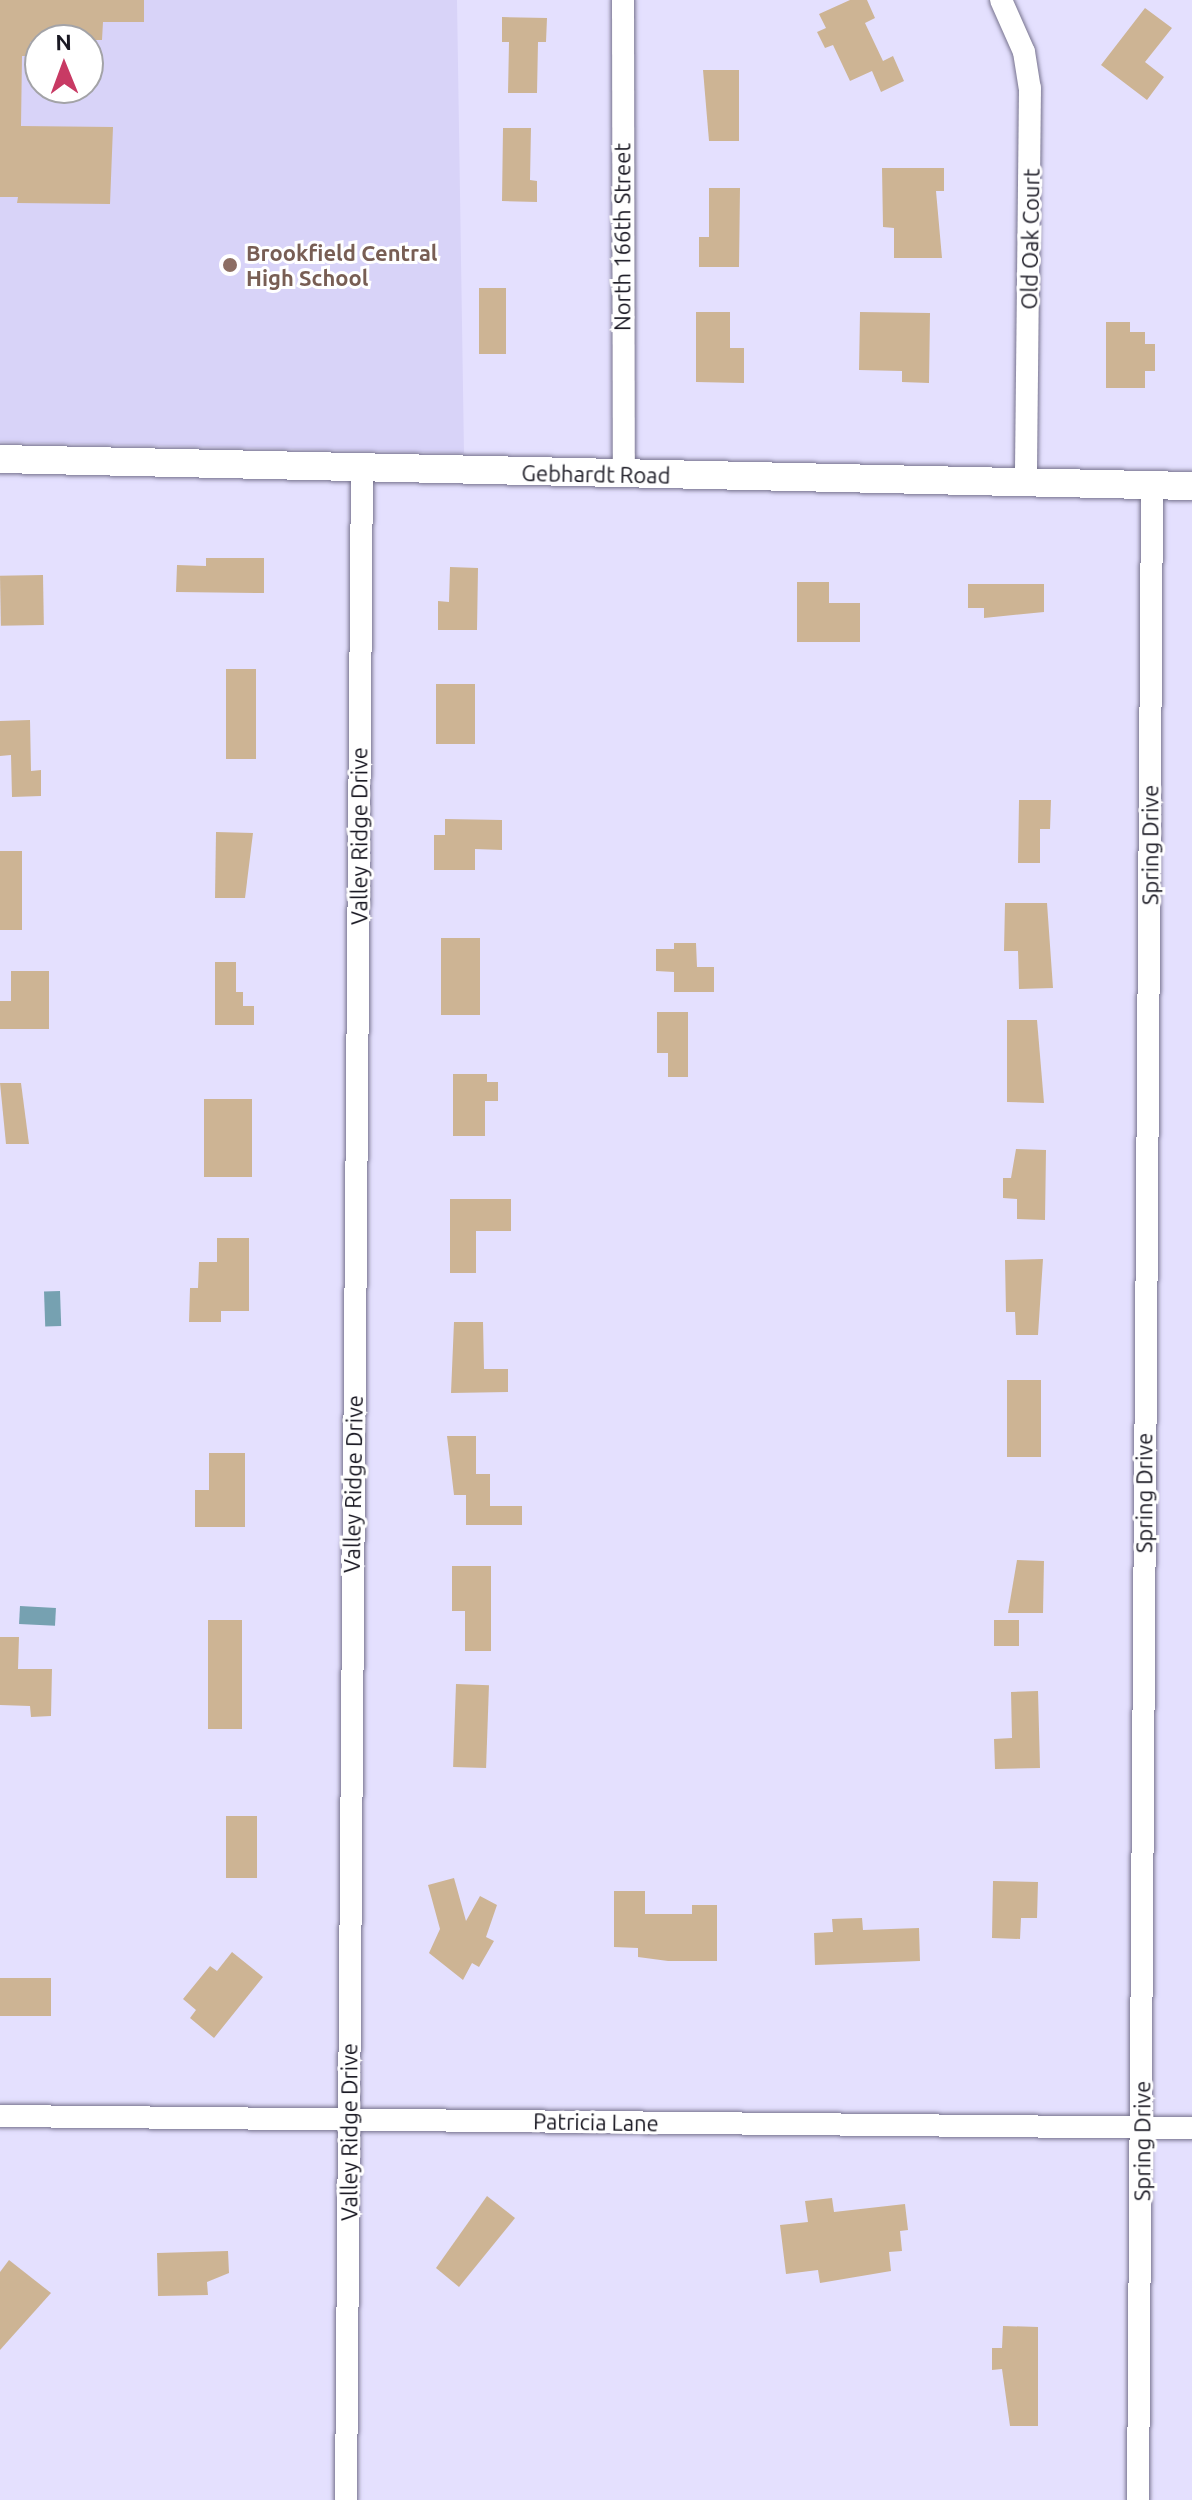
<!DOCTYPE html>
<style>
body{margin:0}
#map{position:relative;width:1192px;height:2500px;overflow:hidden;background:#e4e0fe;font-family:Ubuntu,sans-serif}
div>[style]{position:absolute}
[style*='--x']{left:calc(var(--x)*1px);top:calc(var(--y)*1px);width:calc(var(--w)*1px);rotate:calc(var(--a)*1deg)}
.built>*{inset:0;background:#d8d3f8}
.water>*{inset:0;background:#76a1b1;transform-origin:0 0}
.building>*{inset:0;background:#cdb494;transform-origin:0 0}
.roads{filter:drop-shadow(0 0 2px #76728d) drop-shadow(0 0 2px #76728d)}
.minor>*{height:22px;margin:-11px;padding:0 11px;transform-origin:11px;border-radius:11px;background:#fff}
.tertiary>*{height:28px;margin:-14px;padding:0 14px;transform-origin:14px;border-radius:14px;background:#fff}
.dots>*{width:22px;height:22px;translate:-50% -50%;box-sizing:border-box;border:4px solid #fff;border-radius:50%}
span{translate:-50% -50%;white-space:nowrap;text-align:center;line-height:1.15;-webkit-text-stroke:6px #fff;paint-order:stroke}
.street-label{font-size:22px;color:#1a1923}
.education-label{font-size:22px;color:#785e54;font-weight:700}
.left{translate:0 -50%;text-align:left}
.north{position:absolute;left:24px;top:24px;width:80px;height:80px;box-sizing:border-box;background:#fff;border:2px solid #a3a3a7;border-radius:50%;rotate:359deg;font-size:22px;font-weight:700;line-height:32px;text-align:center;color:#1a1923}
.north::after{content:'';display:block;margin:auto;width:28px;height:36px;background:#c83a64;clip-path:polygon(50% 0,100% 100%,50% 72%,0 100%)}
</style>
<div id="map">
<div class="built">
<div style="clip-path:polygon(evenodd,0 0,457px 0,464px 453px,0 442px,0 0,40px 40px,88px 40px,88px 88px,40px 88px,40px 40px)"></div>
</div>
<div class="water">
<div style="left:60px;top:1291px;width:35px;height:16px;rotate:88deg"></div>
<div style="left:20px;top:1606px;width:36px;height:18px;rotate:3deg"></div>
</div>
<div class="building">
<div style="clip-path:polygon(0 0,144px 0,144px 22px,103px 22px,102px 40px,40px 40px,30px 42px,30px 56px,22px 56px,21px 126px,113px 127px,110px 204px,17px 203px,18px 197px,0 197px)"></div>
<div style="clip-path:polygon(850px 0,867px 0,875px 18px,865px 23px,883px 61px,893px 56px,904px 81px,881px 92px,872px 71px,850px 81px,833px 45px,825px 48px,817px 32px,826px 28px,819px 14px)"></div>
<div style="clip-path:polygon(1145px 8px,1172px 28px,1145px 62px,1164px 77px,1147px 100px,1101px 65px)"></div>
<div style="clip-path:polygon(502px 17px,547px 18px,546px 42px,538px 42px,537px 93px,508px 93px,509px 42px,502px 42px)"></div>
<div style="clip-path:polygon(703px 70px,739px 70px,739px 141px,709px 141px)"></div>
<div style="clip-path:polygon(503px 128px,531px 128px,530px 180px,537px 181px,537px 202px,502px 201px)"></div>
<div style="clip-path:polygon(882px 168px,944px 168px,944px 191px,936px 191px,942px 258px,894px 258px,894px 228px,883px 227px)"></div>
<div style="clip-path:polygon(709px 188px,740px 188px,739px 267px,699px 267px,699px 237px,709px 237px)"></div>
<div style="left:479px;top:288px;width:27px;height:66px"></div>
<div style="clip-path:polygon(696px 312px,730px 312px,730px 348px,744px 348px,744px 383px,696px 382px)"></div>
<div style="clip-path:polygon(860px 312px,930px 313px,929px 383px,902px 382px,902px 371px,859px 370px)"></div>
<div style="clip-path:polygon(1106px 322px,1130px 322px,1130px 332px,1145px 332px,1145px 344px,1155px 344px,1155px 371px,1145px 371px,1145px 388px,1106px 388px)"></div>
<div style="clip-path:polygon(206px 558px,264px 558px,264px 593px,176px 592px,177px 565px,206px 566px)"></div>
<div style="clip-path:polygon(450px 567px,478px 568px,477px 630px,438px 630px,438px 601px,449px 602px)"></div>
<div style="left:43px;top:575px;width:50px;height:43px;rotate:89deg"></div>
<div style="clip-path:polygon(797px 582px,829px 582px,829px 603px,860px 603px,860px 642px,797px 642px)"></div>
<div style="clip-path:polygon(968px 584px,1044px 584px,1044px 612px,984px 618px,984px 608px,968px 608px)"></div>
<div style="left:226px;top:669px;width:30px;height:90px"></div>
<div style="left:436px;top:684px;width:39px;height:60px"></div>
<div style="clip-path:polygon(30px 720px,31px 771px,41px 770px,41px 796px,12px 797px,11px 755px,0 756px,0 721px)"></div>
<div style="clip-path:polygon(1019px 800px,1051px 800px,1050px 829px,1040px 829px,1040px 863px,1018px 863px)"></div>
<div style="clip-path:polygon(445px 819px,502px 820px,502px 850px,475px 849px,475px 870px,434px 870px,434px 835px,445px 835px)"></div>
<div style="clip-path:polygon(216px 832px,253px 833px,245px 898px,215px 898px)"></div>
<div style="left:0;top:851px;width:22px;height:79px"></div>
<div style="clip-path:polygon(1005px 903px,1047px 903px,1053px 988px,1019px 989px,1018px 951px,1004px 951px)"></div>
<div style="left:441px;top:938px;width:39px;height:77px"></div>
<div style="clip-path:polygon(674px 943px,696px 943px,697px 967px,714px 967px,714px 992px,674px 992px,674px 972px,656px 971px,656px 949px,674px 949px)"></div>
<div style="clip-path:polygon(215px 962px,236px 962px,236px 992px,243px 992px,243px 1006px,254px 1006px,254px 1025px,215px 1025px)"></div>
<div style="clip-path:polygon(11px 971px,49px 971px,49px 1029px,0 1029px,0 1001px,11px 1001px)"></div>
<div style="clip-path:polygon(657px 1012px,688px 1012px,688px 1077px,668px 1077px,668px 1053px,657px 1053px)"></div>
<div style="clip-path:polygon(1007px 1020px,1037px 1020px,1044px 1103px,1007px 1102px)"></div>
<div style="clip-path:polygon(453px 1074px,487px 1074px,487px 1082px,498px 1082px,498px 1101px,485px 1101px,485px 1136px,453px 1136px)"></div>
<div style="clip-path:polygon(0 1083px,21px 1083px,29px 1144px,6px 1144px)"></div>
<div style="left:204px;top:1099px;width:48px;height:78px"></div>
<div style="clip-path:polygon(1016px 1149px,1046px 1150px,1045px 1220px,1017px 1219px,1017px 1199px,1003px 1198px,1003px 1178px,1011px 1178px)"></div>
<div style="clip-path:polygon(450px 1199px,511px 1199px,511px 1231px,476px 1231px,476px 1273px,450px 1273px)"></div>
<div style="clip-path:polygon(217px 1238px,249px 1238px,249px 1311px,221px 1311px,221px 1322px,189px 1322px,190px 1288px,198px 1288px,199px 1262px,217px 1262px)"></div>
<div style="clip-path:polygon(1043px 1259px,1038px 1335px,1016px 1335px,1015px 1312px,1006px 1312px,1005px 1260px)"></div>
<div style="clip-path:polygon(454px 1322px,483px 1322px,484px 1369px,508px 1369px,508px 1392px,451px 1393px)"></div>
<div style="left:1007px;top:1380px;width:34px;height:77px"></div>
<div style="clip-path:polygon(447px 1436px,476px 1436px,476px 1474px,490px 1474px,490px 1506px,522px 1506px,522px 1525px,466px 1525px,466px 1495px,454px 1495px)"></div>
<div style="clip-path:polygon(209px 1453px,245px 1453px,245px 1527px,195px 1527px,195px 1490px,209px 1490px)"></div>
<div style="clip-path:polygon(1017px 1560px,1044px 1561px,1043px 1613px,1008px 1613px)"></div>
<div style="clip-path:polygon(452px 1566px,491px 1566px,491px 1651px,465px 1651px,465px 1611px,452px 1611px)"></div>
<div style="left:208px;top:1620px;width:34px;height:109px"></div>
<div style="left:994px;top:1620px;width:25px;height:26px"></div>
<div style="clip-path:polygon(0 1637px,19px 1637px,18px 1669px,52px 1669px,51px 1716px,31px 1717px,30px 1706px,0 1705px)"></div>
<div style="left:456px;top:1684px;width:33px;height:83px;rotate:2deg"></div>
<div style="clip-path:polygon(1038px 1691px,1040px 1768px,995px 1769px,994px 1739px,1012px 1738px,1011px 1692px)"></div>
<div style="left:226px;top:1816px;width:31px;height:62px"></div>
<div style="clip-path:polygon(454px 1878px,466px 1921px,480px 1896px,497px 1905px,486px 1937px,494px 1941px,479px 1967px,472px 1963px,463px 1980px,429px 1953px,440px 1929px,428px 1885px)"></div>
<div style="clip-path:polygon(993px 1881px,1038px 1882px,1037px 1918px,1021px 1918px,1020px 1939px,992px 1938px)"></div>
<div style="clip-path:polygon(614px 1891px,645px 1891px,645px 1914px,692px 1914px,692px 1905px,717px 1905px,717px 1961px,668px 1961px,638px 1957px,638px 1948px,614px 1947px)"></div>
<div style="clip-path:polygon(862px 1918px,863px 1930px,919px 1928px,920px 1961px,815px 1965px,814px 1933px,833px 1932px,832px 1919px)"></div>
<div style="clip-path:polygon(232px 1952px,263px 1977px,214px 2038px,190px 2018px,196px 2010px,183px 1999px,210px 1966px,217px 1971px)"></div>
<div style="left:0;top:1978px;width:51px;height:38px"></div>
<div style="clip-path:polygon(487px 2196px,515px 2218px,459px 2287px,436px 2268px)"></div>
<div style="clip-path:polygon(832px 2198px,834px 2212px,905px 2204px,908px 2230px,900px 2231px,902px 2251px,889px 2252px,891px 2271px,820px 2283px,818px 2270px,786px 2274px,780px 2225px,808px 2222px,805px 2201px)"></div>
<div style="clip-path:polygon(228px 2251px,229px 2273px,207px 2282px,208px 2295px,158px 2296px,157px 2253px)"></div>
<div style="clip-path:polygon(9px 2260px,51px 2293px,0 2350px,0 2272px)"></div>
<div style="clip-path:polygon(1003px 2326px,1038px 2327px,1038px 2426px,1010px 2426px,1002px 2369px,992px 2370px,992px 2348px,1002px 2348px)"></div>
</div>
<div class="roads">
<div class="minor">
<div style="--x:623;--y:0;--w:475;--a:89.9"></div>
<div style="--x:1001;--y:0;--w:57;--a:66.1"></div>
<div style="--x:1024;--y:52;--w:36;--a:81"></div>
<div style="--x:1030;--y:88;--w:395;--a:90.6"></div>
<div style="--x:0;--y:2116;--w:1192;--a:0.58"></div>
<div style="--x:346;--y:2500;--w:2031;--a:-89.55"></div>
<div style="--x:1138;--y:2500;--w:2014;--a:-89.6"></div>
</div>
<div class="tertiary">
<div style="--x:0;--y:459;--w:1192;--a:1.3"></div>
</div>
</div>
<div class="dots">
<div style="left:230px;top:265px;background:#8d6e63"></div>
</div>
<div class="street-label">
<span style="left:622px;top:237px;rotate:-90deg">North 166th Street</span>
<span style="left:1030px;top:239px;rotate:-89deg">Old Oak Court</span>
<span style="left:596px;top:474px;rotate:1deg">Gebhardt Road</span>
<span style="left:359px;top:836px;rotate:-90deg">Valley Ridge Drive</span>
<span style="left:1150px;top:845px;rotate:-90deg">Spring Drive</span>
<span style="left:353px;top:1484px;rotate:-89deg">Valley Ridge Drive</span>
<span style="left:1144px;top:1493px;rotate:-90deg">Spring Drive</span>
<span style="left:596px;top:2122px;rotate:1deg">Patricia Lane</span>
<span style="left:349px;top:2132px;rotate:-90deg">Valley Ridge Drive</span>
<span style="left:1142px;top:2141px;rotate:-90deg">Spring Drive</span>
</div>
<div class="education-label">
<span class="left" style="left:246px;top:265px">Brookfield Central<br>High School</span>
</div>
<div class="north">N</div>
</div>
